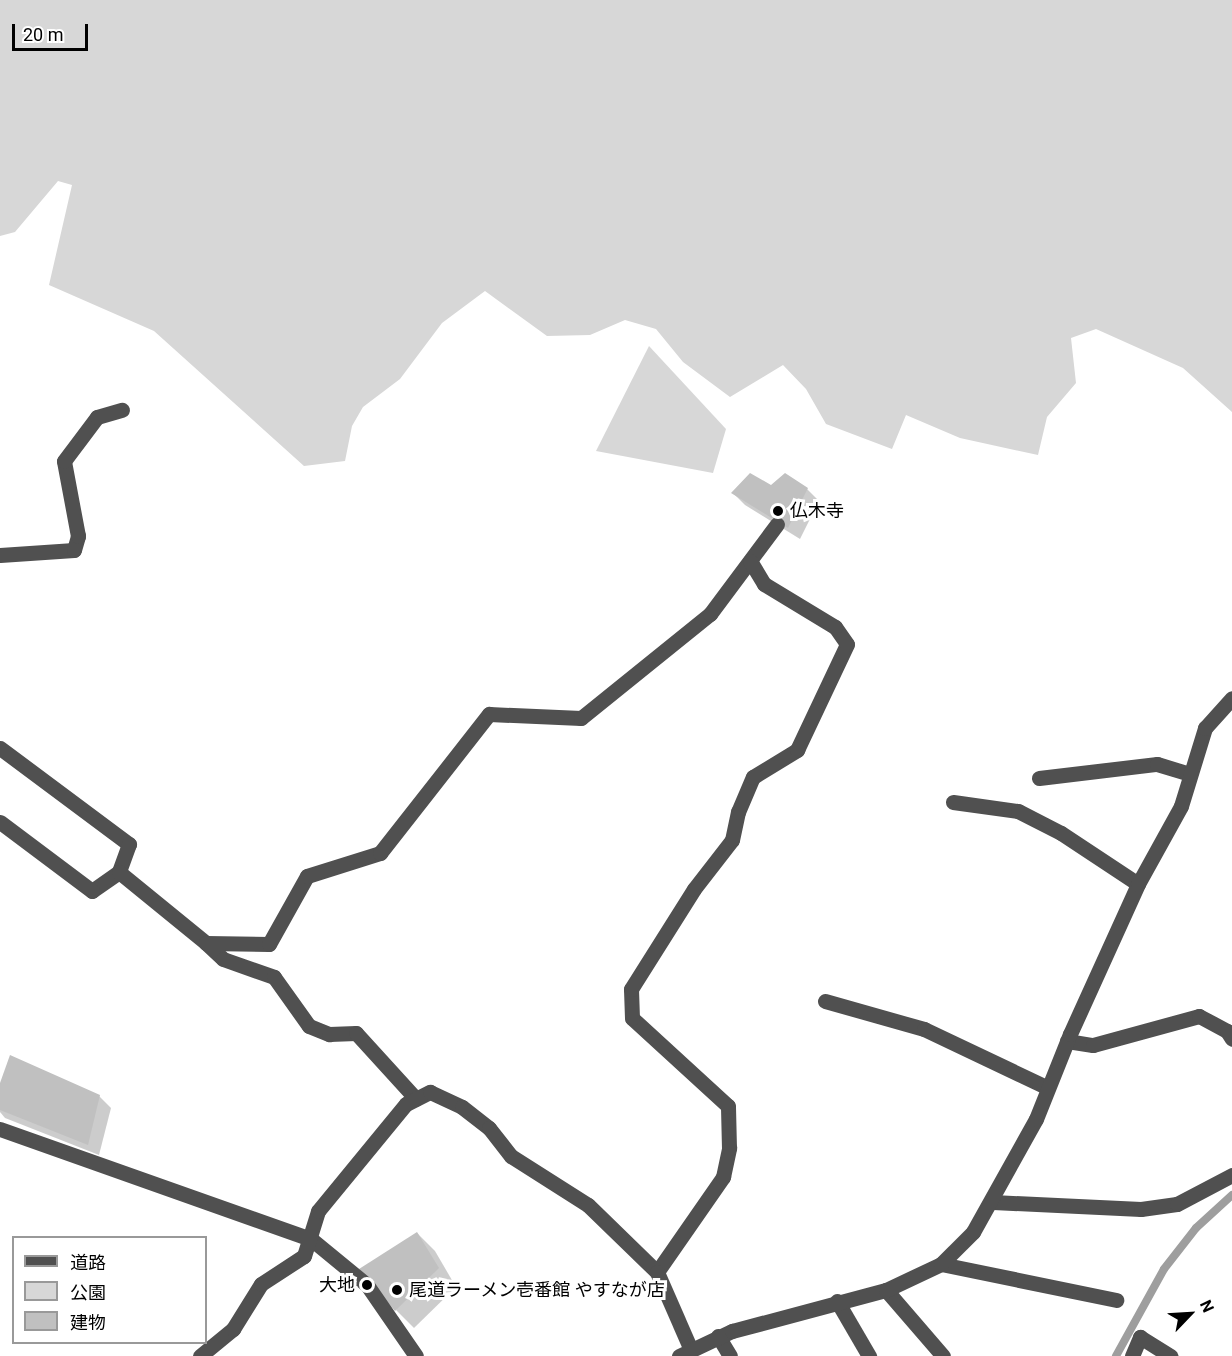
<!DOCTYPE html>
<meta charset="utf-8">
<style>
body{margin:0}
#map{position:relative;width:1232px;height:1356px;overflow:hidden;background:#fff;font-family:Roboto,"Noto Sans JP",sans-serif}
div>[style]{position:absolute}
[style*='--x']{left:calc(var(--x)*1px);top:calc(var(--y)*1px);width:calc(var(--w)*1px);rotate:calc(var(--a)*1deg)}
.green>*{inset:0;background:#d7d7d7}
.shadow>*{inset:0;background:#0003}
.stream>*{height:8px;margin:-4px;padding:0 4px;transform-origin:4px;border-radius:4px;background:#9e9e9e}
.building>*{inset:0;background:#c0c0c0}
.minor>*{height:15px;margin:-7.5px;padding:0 7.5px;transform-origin:7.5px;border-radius:7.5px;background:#505050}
.dots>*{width:16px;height:16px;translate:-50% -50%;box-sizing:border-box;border:3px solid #fff;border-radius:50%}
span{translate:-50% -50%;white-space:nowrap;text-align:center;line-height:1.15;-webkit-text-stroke:6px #fff;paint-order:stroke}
.poi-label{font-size:18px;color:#000}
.left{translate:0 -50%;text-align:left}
.right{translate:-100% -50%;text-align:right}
.legend{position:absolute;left:12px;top:1236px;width:195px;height:108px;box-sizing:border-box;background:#fff;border:2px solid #999;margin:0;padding:8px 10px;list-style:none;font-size:18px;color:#000}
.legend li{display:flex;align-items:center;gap:12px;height:30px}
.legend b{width:30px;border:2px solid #999}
.north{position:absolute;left:1160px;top:1284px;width:60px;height:60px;-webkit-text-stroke:4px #fff;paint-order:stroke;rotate:65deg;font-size:16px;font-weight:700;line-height:24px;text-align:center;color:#000}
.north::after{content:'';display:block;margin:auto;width:21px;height:27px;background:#000;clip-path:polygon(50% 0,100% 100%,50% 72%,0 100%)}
.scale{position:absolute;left:12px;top:24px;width:76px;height:27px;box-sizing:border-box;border:3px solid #000;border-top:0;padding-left:8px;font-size:18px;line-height:21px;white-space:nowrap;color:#000;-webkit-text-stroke:4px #fff;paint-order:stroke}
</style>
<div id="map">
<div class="green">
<div style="clip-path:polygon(0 0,1232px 0,1232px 412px,1183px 368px,1096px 329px,1071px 338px,1076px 383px,1047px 417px,1038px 455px,960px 438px,906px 415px,892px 449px,826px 424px,806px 389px,783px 365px,730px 397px,683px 362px,656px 329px,625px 320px,590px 335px,547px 336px,485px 291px,442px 323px,400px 379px,363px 407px,352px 426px,345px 461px,304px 466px,154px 331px,49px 285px,72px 185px,58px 181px,15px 232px,0 236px)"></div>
<div style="clip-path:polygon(649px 346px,726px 429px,713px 473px,596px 451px)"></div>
</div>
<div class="shadow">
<div style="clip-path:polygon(771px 487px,807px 489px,819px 501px,800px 539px,745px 505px,733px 493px)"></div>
<div style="clip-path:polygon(0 1087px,99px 1096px,111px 1108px,99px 1155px,5px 1118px,0 1112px)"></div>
<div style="clip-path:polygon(417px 1233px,435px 1251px,456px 1287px,414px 1328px,396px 1310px)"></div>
</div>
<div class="stream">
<div style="--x:1116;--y:1356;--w:99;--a:-61.1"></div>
<div style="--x:1164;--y:1269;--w:52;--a:-52"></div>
<div style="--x:1196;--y:1228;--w:49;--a:-42.5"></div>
</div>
<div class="building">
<div style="clip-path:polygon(750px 473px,771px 485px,785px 473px,808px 488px,788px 528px,731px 493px)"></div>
<div style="clip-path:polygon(10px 1055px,100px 1095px,88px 1145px,0 1110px,0 1083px)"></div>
<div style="clip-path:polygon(417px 1232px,439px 1268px,395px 1311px,359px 1269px)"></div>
</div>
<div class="minor">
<div style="--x:0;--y:555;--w:74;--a:-3.9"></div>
<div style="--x:74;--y:550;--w:15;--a:-74"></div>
<div style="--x:78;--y:536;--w:76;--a:-100.6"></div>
<div style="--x:64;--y:461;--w:55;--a:-53.1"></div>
<div style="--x:97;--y:417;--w:26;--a:-16"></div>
<div style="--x:0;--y:748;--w:161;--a:36.7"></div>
<div style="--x:129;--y:844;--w:30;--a:110"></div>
<div style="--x:119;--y:872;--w:33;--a:145"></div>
<div style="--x:92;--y:891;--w:115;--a:-143.1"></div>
<div style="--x:1039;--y:778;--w:119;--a:-6.8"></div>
<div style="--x:1157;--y:764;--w:34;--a:17"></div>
<div style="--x:953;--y:802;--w:66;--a:7.9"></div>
<div style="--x:1018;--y:811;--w:48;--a:27.1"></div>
<div style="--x:1061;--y:833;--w:92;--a:33.5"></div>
<div style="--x:119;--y:872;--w:112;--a:39.2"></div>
<div style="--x:206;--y:943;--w:63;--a:0.9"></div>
<div style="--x:269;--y:944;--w:78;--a:-60.8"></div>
<div style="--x:307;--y:876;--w:77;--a:-17.5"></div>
<div style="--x:380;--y:853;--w:177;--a:-51.9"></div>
<div style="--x:489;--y:714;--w:92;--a:2.5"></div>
<div style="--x:581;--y:718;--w:166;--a:-38.9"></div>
<div style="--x:710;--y:614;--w:112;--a:-53.3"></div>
<div style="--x:206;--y:943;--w:23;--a:43"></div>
<div style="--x:223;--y:959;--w:54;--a:19.4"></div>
<div style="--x:274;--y:977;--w:60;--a:54.5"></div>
<div style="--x:309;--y:1026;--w:22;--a:22"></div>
<div style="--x:329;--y:1034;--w:27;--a:-2"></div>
<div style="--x:356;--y:1033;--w:89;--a:47.7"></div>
<div style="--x:825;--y:1001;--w:103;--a:15.8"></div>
<div style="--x:924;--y:1029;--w:137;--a:25.4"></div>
<div style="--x:1067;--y:1041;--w:26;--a:9"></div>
<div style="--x:1093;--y:1045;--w:110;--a:-15.3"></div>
<div style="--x:1199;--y:1016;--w:32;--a:28"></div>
<div style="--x:1227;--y:1031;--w:9;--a:58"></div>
<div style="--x:0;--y:1129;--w:330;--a:19.5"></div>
<div style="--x:311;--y:1239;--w:72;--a:39.4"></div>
<div style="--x:367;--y:1285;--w:86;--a:55.4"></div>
<div style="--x:993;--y:1202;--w:148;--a:2.7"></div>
<div style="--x:1141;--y:1209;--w:36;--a:-8"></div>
<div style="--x:1177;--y:1204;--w:62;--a:-27.8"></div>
<div style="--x:941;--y:1264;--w:179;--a:11.6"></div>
<div style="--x:657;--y:1272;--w:116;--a:-55.2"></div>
<div style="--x:723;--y:1177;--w:30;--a:-78"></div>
<div style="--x:729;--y:1148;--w:42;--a:-91.4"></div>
<div style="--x:728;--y:1106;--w:130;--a:-137.5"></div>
<div style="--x:632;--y:1018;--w:29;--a:-92"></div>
<div style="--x:631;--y:989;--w:118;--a:-57.8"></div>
<div style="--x:694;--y:889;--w:62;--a:-52.2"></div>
<div style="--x:732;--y:840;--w:29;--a:-78"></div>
<div style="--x:738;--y:812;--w:38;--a:-67"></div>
<div style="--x:753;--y:777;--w:52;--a:-31.5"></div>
<div style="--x:797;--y:750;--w:117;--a:-64.7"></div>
<div style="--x:847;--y:644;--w:21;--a:-125"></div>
<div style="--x:835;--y:627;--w:83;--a:-148.8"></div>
<div style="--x:764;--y:584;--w:27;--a:-121"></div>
<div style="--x:886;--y:1290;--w:87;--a:49.2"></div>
<div style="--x:837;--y:1301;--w:64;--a:59.8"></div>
<div style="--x:718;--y:1336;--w:23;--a:59"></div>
<div style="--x:200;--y:1356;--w:43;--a:-39.3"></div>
<div style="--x:233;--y:1329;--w:53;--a:-58.1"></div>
<div style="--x:261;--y:1284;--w:51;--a:-33.1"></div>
<div style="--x:304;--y:1256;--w:47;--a:-72.7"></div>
<div style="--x:318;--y:1211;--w:139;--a:-50.6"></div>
<div style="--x:406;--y:1104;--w:27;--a:-27"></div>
<div style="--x:430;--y:1092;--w:35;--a:25"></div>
<div style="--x:462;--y:1107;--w:34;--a:38"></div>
<div style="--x:489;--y:1128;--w:36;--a:52"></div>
<div style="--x:511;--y:1156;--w:91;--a:32.5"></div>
<div style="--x:588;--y:1205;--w:96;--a:44.2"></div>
<div style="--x:657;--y:1272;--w:85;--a:66.4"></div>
<div style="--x:679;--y:1356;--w:59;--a:-25.3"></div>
<div style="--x:732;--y:1331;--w:159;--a:-14.9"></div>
<div style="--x:886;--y:1290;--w:61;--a:-25.3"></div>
<div style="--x:941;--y:1264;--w:45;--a:-45"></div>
<div style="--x:973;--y:1232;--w:129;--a:-60.9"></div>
<div style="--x:1036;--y:1119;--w:92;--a:-68.2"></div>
<div style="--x:1070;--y:1034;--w:165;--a:-65.6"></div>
<div style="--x:1138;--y:884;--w:89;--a:-61.1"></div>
<div style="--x:1181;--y:806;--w:82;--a:-72.9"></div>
<div style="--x:1205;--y:728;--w:40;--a:-48"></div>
<div style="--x:1132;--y:1356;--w:21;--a:-67"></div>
<div style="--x:1140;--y:1337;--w:36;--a:32"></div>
</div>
<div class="dots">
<div style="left:778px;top:511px;background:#000"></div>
<div style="left:367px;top:1285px;background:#000"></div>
<div style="left:397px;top:1290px;background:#000"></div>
</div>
<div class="poi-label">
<span class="left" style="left:790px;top:511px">仏木寺</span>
<span class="right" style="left:355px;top:1285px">大地</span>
<span class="left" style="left:409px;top:1290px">尾道ラーメン壱番館 やすなが店</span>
</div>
<ul class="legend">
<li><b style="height:8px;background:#505050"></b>道路</li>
<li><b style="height:16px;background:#d7d7d7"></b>公園</li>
<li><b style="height:16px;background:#c0c0c0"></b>建物</li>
</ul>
<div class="north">N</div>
<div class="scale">20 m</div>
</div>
